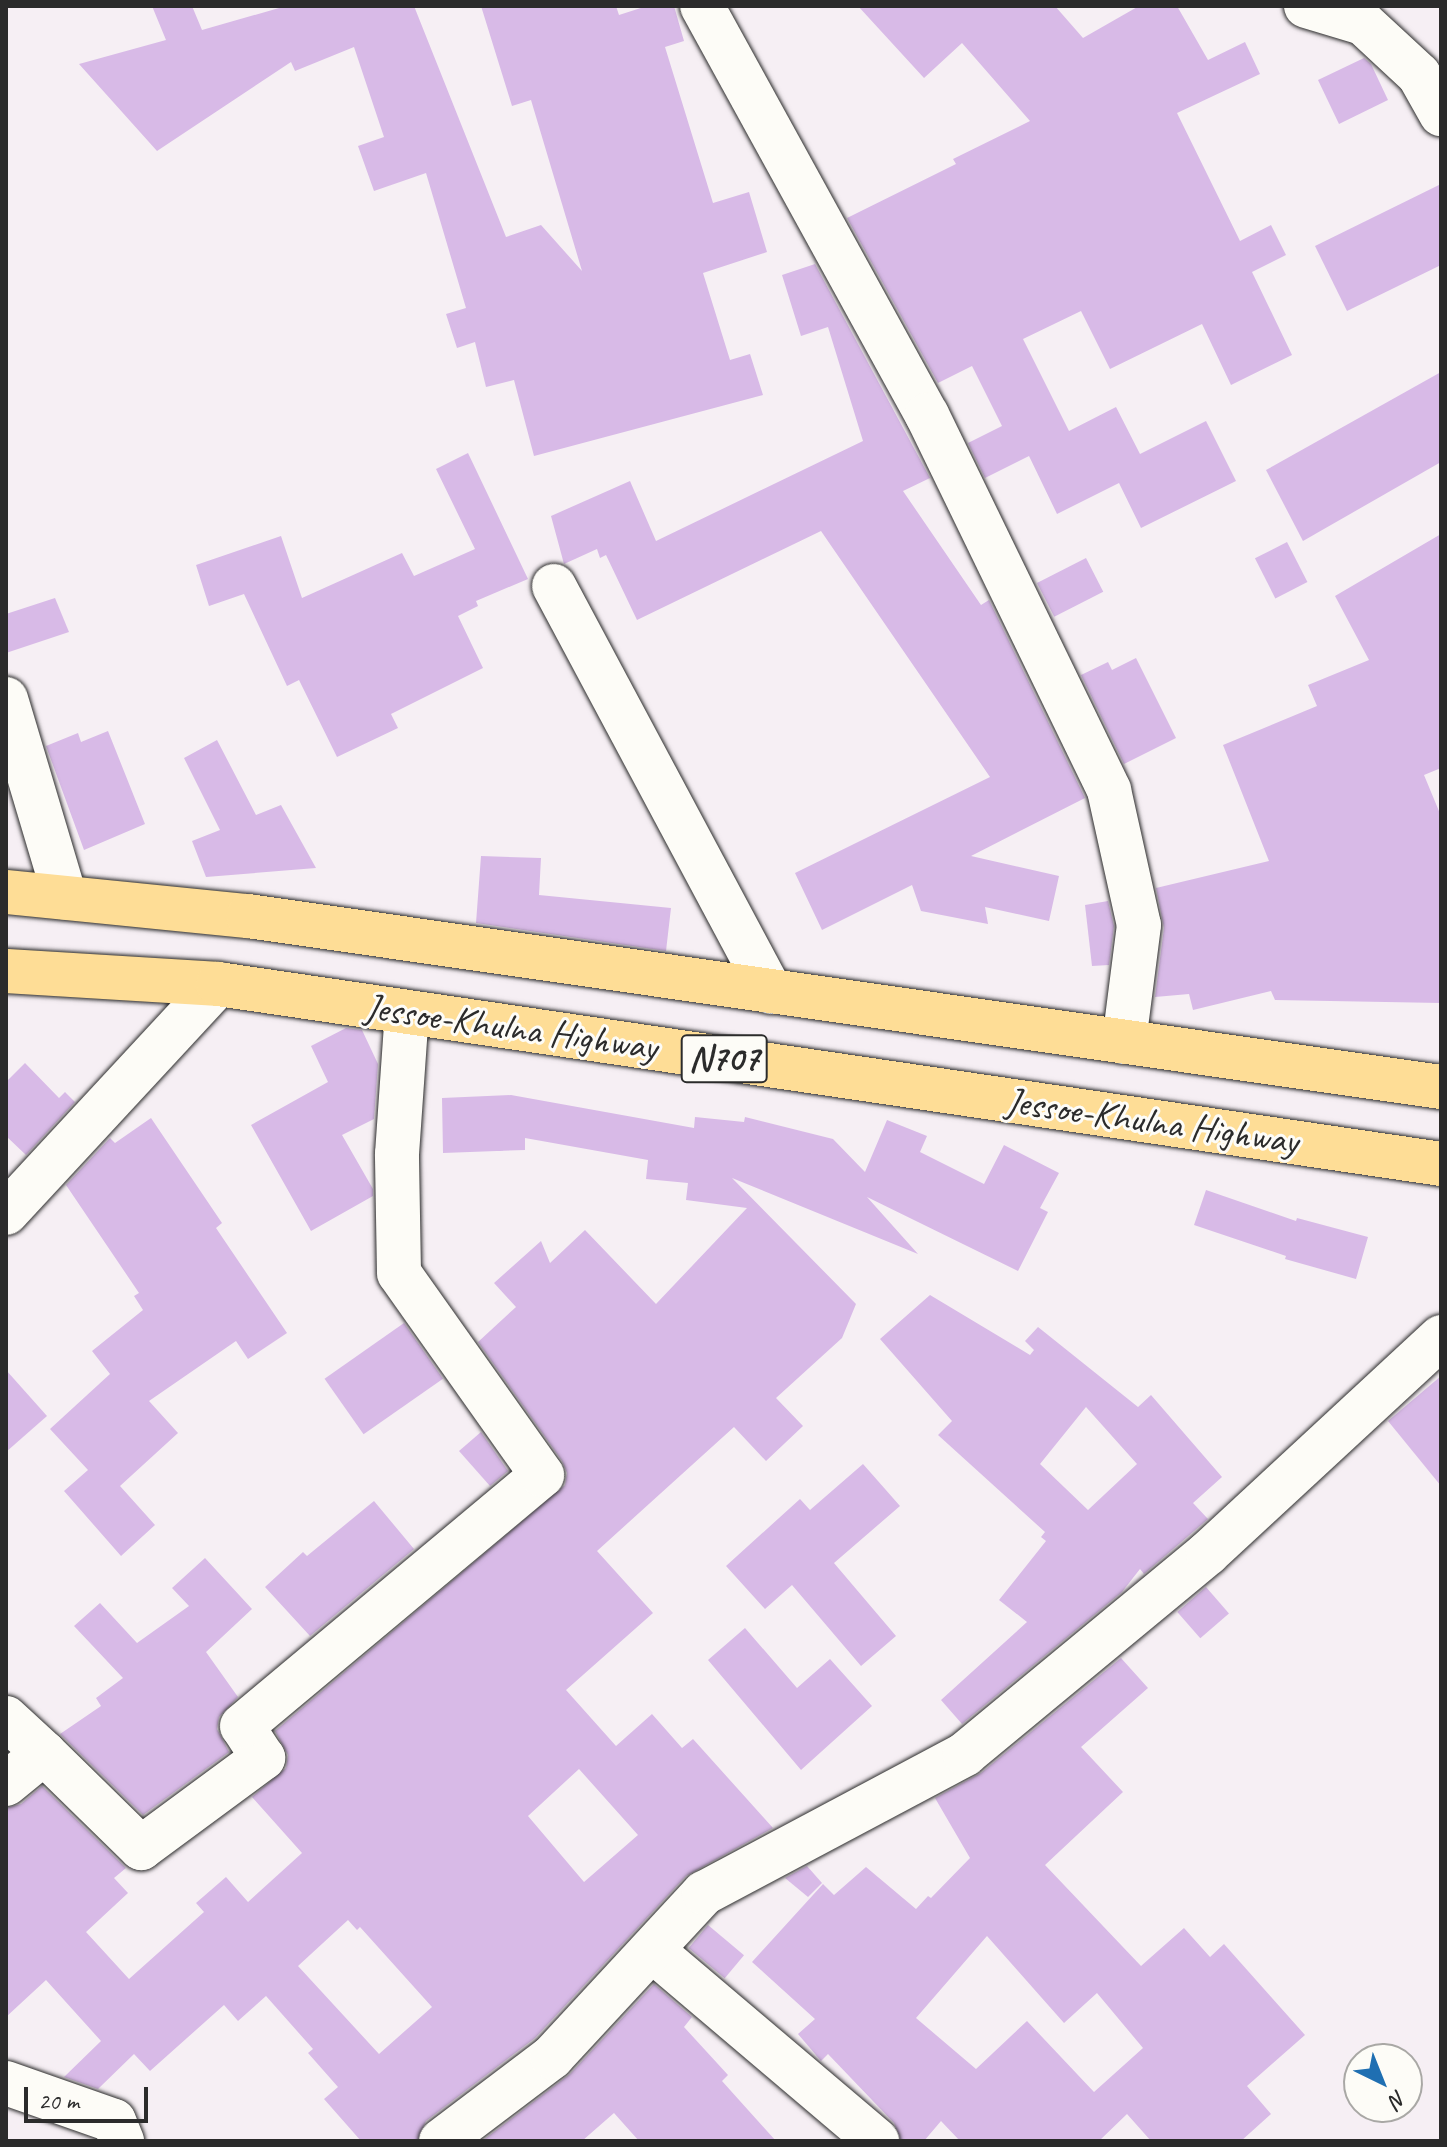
<!DOCTYPE html>
<style>
body{margin:0}
#map{position:relative;width:1447px;height:2147px;overflow:hidden;background:#f6eff4;font-family:Caveat,sans-serif}
div>[style]{position:absolute}
[style*='--x']{left:calc(var(--x)*1px);top:calc(var(--y)*1px);width:calc(var(--w)*1px);rotate:calc(var(--a)*1deg)}
.building>*{inset:0;background:#d8bae7;transform-origin:0 0}
.roads{filter:drop-shadow(0 0 2px #2b2b2b) drop-shadow(0 0 2px #2b2b2b)}
.minor>*{height:44px;margin:-22px;padding:0 22px;transform-origin:22px;border-radius:22px;background:#fdfcf7}
.trunk>*{height:44px;margin:-22px;padding:0 22px;transform-origin:22px;border-radius:22px;background:#fedd96}
span{translate:-50% -50%;white-space:nowrap;text-align:center;line-height:1.15;-webkit-text-stroke:6px #fdfcf7;paint-order:stroke}
.shield-label span{padding:2px 6px;background:#fdfcf7;border:2px solid;border-radius:6px;-webkit-text-stroke-width:0}
.shield-label{font-size:36px;color:#2b2b2b;font-weight:700}
.street-label{font-size:38px;color:#2b2b2b}
.frame{position:absolute;inset:0;border:8px solid #2b2b2b;pointer-events:none}
.north{position:absolute;left:1343px;top:2043px;width:80px;height:80px;box-sizing:border-box;background:#fdfcf7;border:2px solid #a9a8a5;border-radius:50%;rotate:137deg;font-size:22px;font-weight:700;line-height:32px;text-align:center;color:#2b2b2b}
.north::after{content:'';display:block;margin:auto;width:28px;height:36px;background:#1f6fb2;clip-path:polygon(50% 0,100% 100%,50% 72%,0 100%)}
.scale{position:absolute;left:24px;top:2087px;width:124px;height:36px;box-sizing:border-box;border:4px solid #2b2b2b;border-top:0;padding-left:10px;font-size:24px;line-height:28px;white-space:nowrap;color:#2b2b2b;-webkit-text-stroke:6px #fdfcf7;paint-order:stroke}
</style>
<div id="map">
<div class="building">
<div style="clip-path:polygon(152px 6px,192px 6px,202px 30px,286px 6px,414px 6px,506px 237px,541px 225px,582px 271px,531px 100px,512px 106px,481px 6px,616px 6px,619px 15px,647px 6px,674px 6px,684px 41px,665px 47px,713px 203px,749px 192px,767px 252px,703px 273px,730px 360px,750px 354px,763px 395px,534px 456px,514px 380px,486px 387px,475px 342px,457px 348px,446px 314px,466px 308px,426px 173px,374px 191px,358px 146px,384px 137px,354px 47px,295px 71px,291px 62px,157px 151px,79px 64px,166px 40px)"></div>
<div style="clip-path:polygon(858px 6px,1055px 6px,1083px 38px,1139px 6px,1177px 6px,1208px 60px,1245px 42px,1260px 74px,1177px 113px,1240px 241px,1271px 225px,1286px 255px,1252px 272px,1292px 355px,1231px 385px,1202px 324px,1110px 369px,1081px 311px,1023px 339px,1069px 431px,1116px 407px,1140px 454px,1206px 421px,1236px 481px,1141px 528px,1119px 483px,1057px 514px,1029px 456px,985px 478px,968px 443px,1002px 426px,972px 366px,938px 383px,847px 218px,956px 164px,953px 159px,1030px 121px,962px 43px,924px 78px)"></div>
<div style="clip-path:polygon(1364px 58px,1371px 64px,1388px 100px,1339px 124px,1318px 80px)"></div>
<div style="clip-path:polygon(1441px 184px,1441px 265px,1347px 311px,1315px 246px)"></div>
<div style="clip-path:polygon(815px 264px,930px 478px,903px 491px,981px 605px,989px 600px,1085px 798px,971px 856px,1059px 876px,1049px 921px,985px 907px,988px 924px,921px 911px,912px 885px,822px 930px,795px 873px,990px 777px,821px 531px,637px 620px,606px 555px,600px 558px,597px 549px,564px 564px,551px 516px,630px 481px,656px 541px,863px 441px,828px 327px,801px 336px,782px 275px)"></div>
<div style="clip-path:polygon(1441px 372px,1441px 462px,1303px 541px,1266px 470px)"></div>
<div style="clip-path:polygon(468px 453px,528px 579px,476px 601px,478px 606px,458px 616px,483px 668px,391px 714px,398px 728px,337px 757px,299px 680px,287px 686px,244px 594px,209px 606px,196px 565px,281px 536px,302px 598px,402px 553px,414px 576px,475px 549px,436px 469px)"></div>
<div style="clip-path:polygon(1441px 534px,1441px 768px,1424px 775px,1441px 816px,1441px 1003px,1275px 1000px,1271px 991px,1193px 1010px,1189px 994px,1155px 997px,1164px 928px,1156px 888px,1269px 861px,1223px 745px,1317px 706px,1308px 685px,1369px 660px,1335px 596px)"></div>
<div style="left:1287px;top:542px;width:45px;height:36px;rotate:63deg"></div>
<div style="left:1086px;top:558px;width:38px;height:55px;rotate:63deg"></div>
<div style="clip-path:polygon(55px 598px,69px 632px,6px 653px,6px 614px)"></div>
<div style="clip-path:polygon(1136px 658px,1176px 738px,1124px 764px,1081px 675px,1108px 662px,1112px 670px)"></div>
<div style="clip-path:polygon(108px 731px,145px 824px,84px 850px,46px 746px,78px 733px,81px 742px)"></div>
<div style="clip-path:polygon(217px 740px,256px 815px,281px 805px,316px 868px,206px 877px,192px 841px,220px 830px,184px 758px)"></div>
<div style="clip-path:polygon(481px 856px,541px 858px,539px 895px,671px 908px,666px 951px,476px 923px)"></div>
<div style="clip-path:polygon(1108px 901px,1114px 926px,1109px 965px,1092px 966px,1085px 905px)"></div>
<div style="clip-path:polygon(346px 1028px,362px 1030px,378px 1064px,374px 1119px,342px 1135px,373px 1189px,373px 1196px,311px 1231px,251px 1125px,328px 1082px,311px 1046px)"></div>
<div style="clip-path:polygon(25px 1063px,59px 1098px,65px 1092px,75px 1102px,26px 1155px,6px 1136px,6px 1082px)"></div>
<div style="clip-path:polygon(evenodd,511px 1095px,694px 1128px,695px 1117px,744px 1122px,745px 1117px,833px 1139px,865px 1172px,887px 1120px,927px 1136px,920px 1152px,984px 1184px,1004px 1145px,1059px 1173px,1040px 1208px,1048px 1212px,1018px 1271px,867px 1197px,918px 1254px,732px 1178px,856px 1304px,842px 1338px,776px 1398px,803px 1426px,766px 1461px,734px 1427px,597px 1551px,653px 1613px,566px 1690px,616px 1746px,652px 1714px,682px 1748px,693px 1739px,773px 1828px,686px 1876px,535px 2038px,426px 2121px,417px 2141px,361px 2141px,324px 2099px,338px 2087px,308px 2053px,313px 2049px,266px 1996px,238px 2021px,224px 2005px,150px 2071px,134px 2054px,98px 2089px,64px 2077px,101px 2041px,46px 1980px,6px 2017px,6px 1808px,21px 1804px,42px 1786px,126px 1868px,114px 1878px,128px 1893px,86px 1932px,129px 1979px,204px 1912px,196px 1903px,226px 1877px,248px 1902px,302px 1853px,252px 1797px,286px 1768px,288px 1755px,275px 1731px,565px 1485px,567px 1473px,562px 1461px,478px 1342px,516px 1307px,494px 1283px,541px 1241px,550px 1263px,585px 1230px,656px 1304px,747px 1208px,686px 1200px,688px 1183px,646px 1179px,648px 1160px,525px 1138px,525px 1150px,443px 1153px,442px 1098px,511px 1095px,579px 1769px,638px 1835px,584px 1882px,528px 1816px,579px 1769px,511px 1095px,348px 1920px,357px 1930px,360px 1927px,432px 2007px,379px 2054px,298px 1966px,348px 1920px)"></div>
<div style="clip-path:polygon(151px 1118px,222px 1223px,216px 1228px,287px 1333px,248px 1359px,236px 1341px,149px 1401px,178px 1433px,120px 1486px,155px 1525px,121px 1556px,64px 1491px,88px 1470px,50px 1429px,110px 1374px,92px 1351px,143px 1310px,134px 1296px,139px 1293px,66px 1185px,110px 1138px,115px 1143px)"></div>
<div style="clip-path:polygon(1206px 1190px,1296px 1221px,1297px 1218px,1368px 1237px,1356px 1279px,1285px 1259px,1286px 1256px,1194px 1225px)"></div>
<div style="clip-path:polygon(evenodd,930px 1295px,1030px 1355px,1034px 1350px,1025px 1341px,1038px 1327px,1138px 1407px,1151px 1395px,1222px 1477px,1193px 1503px,1208px 1519px,1144px 1574px,1140px 1569px,1122px 1592px,962px 1724px,941px 1700px,1027px 1622px,999px 1600px,1046px 1541px,1041px 1537px,1045px 1532px,938px 1435px,952px 1421px,880px 1339px,930px 1295px,1086px 1407px,1137px 1464px,1088px 1510px,1040px 1464px,1086px 1407px)"></div>
<div style="left:404px;top:1323px;width:68px;height:97px;rotate:55deg"></div>
<div style="clip-path:polygon(6px 1370px,47px 1416px,6px 1452px)"></div>
<div style="clip-path:polygon(1441px 1376px,1441px 1486px,1388px 1421px)"></div>
<div style="clip-path:polygon(481px 1432px,508px 1471px,490px 1486px,459px 1451px)"></div>
<div style="clip-path:polygon(863px 1464px,900px 1506px,834px 1563px,896px 1636px,861px 1666px,792px 1585px,765px 1609px,726px 1566px,800px 1499px,810px 1510px)"></div>
<div style="clip-path:polygon(374px 1501px,414px 1549px,310px 1636px,265px 1587px,303px 1552px,307px 1556px)"></div>
<div style="clip-path:polygon(205px 1558px,252px 1609px,206px 1652px,238px 1697px,219px 1717px,217px 1729px,229px 1752px,143px 1815px,60px 1734px,101px 1706px,96px 1698px,123px 1678px,74px 1626px,100px 1603px,137px 1643px,189px 1606px,172px 1588px)"></div>
<div style="left:1206px;top:1587px;width:35px;height:38px;rotate:49deg"></div>
<div style="clip-path:polygon(745px 1628px,797px 1688px,830px 1659px,872px 1706px,801px 1770px,708px 1660px)"></div>
<div style="clip-path:polygon(evenodd,1121px 1658px,1148px 1688px,1081px 1747px,1123px 1792px,1045px 1865px,1141px 1966px,1184px 1928px,1210px 1957px,1224px 1944px,1305px 2035px,1247px 2086px,1271px 2114px,1241px 2141px,1151px 2141px,1127px 2114px,1099px 2141px,960px 2141px,941px 2121px,924px 2141px,901px 2141px,894px 2123px,828px 2054px,821px 2061px,798px 2034px,815px 2019px,752px 1962px,823px 1884px,834px 1895px,866px 1867px,916px 1909px,928px 1896px,931px 1898px,970px 1858px,935px 1798px,981px 1773px,1121px 1658px,987px 1936px,1064px 2023px,1097px 1993px,1143px 2048px,1094px 2092px,1027px 2021px,976px 2069px,916px 2018px,987px 1936px)"></div>
<div style="clip-path:polygon(807px 1866px,822px 1883px,808px 1897px,785px 1878px)"></div>
<div style="left:708px;top:1925px;width:47px;height:30px;rotate:40deg"></div>
<div style="clip-path:polygon(654px 1984px,692px 2017px,684px 2027px,728px 2075px,722px 2081px,776px 2141px,639px 2141px,614px 2113px,582px 2141px,482px 2141px,570px 2074px)"></div>
</div>
<div class="roads">
<div class="minor">
<div style="--x:702;--y:6;--w:467;--a:61.2"></div>
<div style="--x:927;--y:415;--w:417;--a:64.1"></div>
<div style="--x:1109;--y:790;--w:138;--a:77.5"></div>
<div style="--x:1139;--y:925;--w:118;--a:97.3"></div>
<div style="--x:1306;--y:6;--w:59;--a:16.6"></div>
<div style="--x:1363;--y:23;--w:76;--a:42.9"></div>
<div style="--x:1419;--y:75;--w:45;--a:60.6"></div>
<div style="--x:554;--y:586;--w:460;--a:61.9"></div>
<div style="--x:6;--y:699;--w:207;--a:73.4"></div>
<div style="--x:6;--y:1213;--w:312;--a:-47.2"></div>
<div style="--x:6;--y:1718;--w:52;--a:42.6"></div>
<div style="--x:6;--y:1784;--w:49;--a:-39.2"></div>
<div style="--x:44;--y:1753;--w:136;--a:44.4"></div>
<div style="--x:141;--y:1848;--w:152;--a:-36.4"></div>
<div style="--x:263;--y:1758;--w:38;--a:-123"></div>
<div style="--x:242;--y:1726;--w:391;--a:-39.9"></div>
<div style="--x:542;--y:1475;--w:247;--a:-125.3"></div>
<div style="--x:399;--y:1273;--w:119;--a:-91"></div>
<div style="--x:397;--y:1154;--w:142;--a:-86"></div>
<div style="--x:666;--y:1962;--w:277;--a:40.3"></div>
<div style="--x:6;--y:2083;--w:114;--a:19.4"></div>
<div style="--x:114;--y:2121;--w:22;--a:68"></div>
<div style="--x:441;--y:2141;--w:139;--a:-37.1"></div>
<div style="--x:552;--y:2057;--w:224;--a:-47.2"></div>
<div style="--x:704;--y:1893;--w:296;--a:-28"></div>
<div style="--x:965;--y:1754;--w:315;--a:-39.6"></div>
<div style="--x:1208;--y:1553;--w:318;--a:-42.8"></div>
</div>
<div class="trunk">
<div style="--x:6;--y:892;--w:243;--a:5.7"></div>
<div style="--x:248;--y:916;--w:1205;--a:8.16"></div>
<div style="--x:6;--y:971;--w:212;--a:3.5"></div>
<div style="--x:218;--y:984;--w:1236;--a:8.37"></div>
</div>
</div>
<div class="shield-label">
<span style="left:724px;top:1059px">N707</span>
</div>
<div class="street-label">
<span style="left:511px;top:1027px;rotate:8deg">Jessoe-Khulna Highway</span>
<span style="left:1152px;top:1121px;rotate:8deg">Jessoe-Khulna Highway</span>
</div>
<div class="frame"></div>
<div class="north">N</div>
<div class="scale">20 m</div>
</div>
